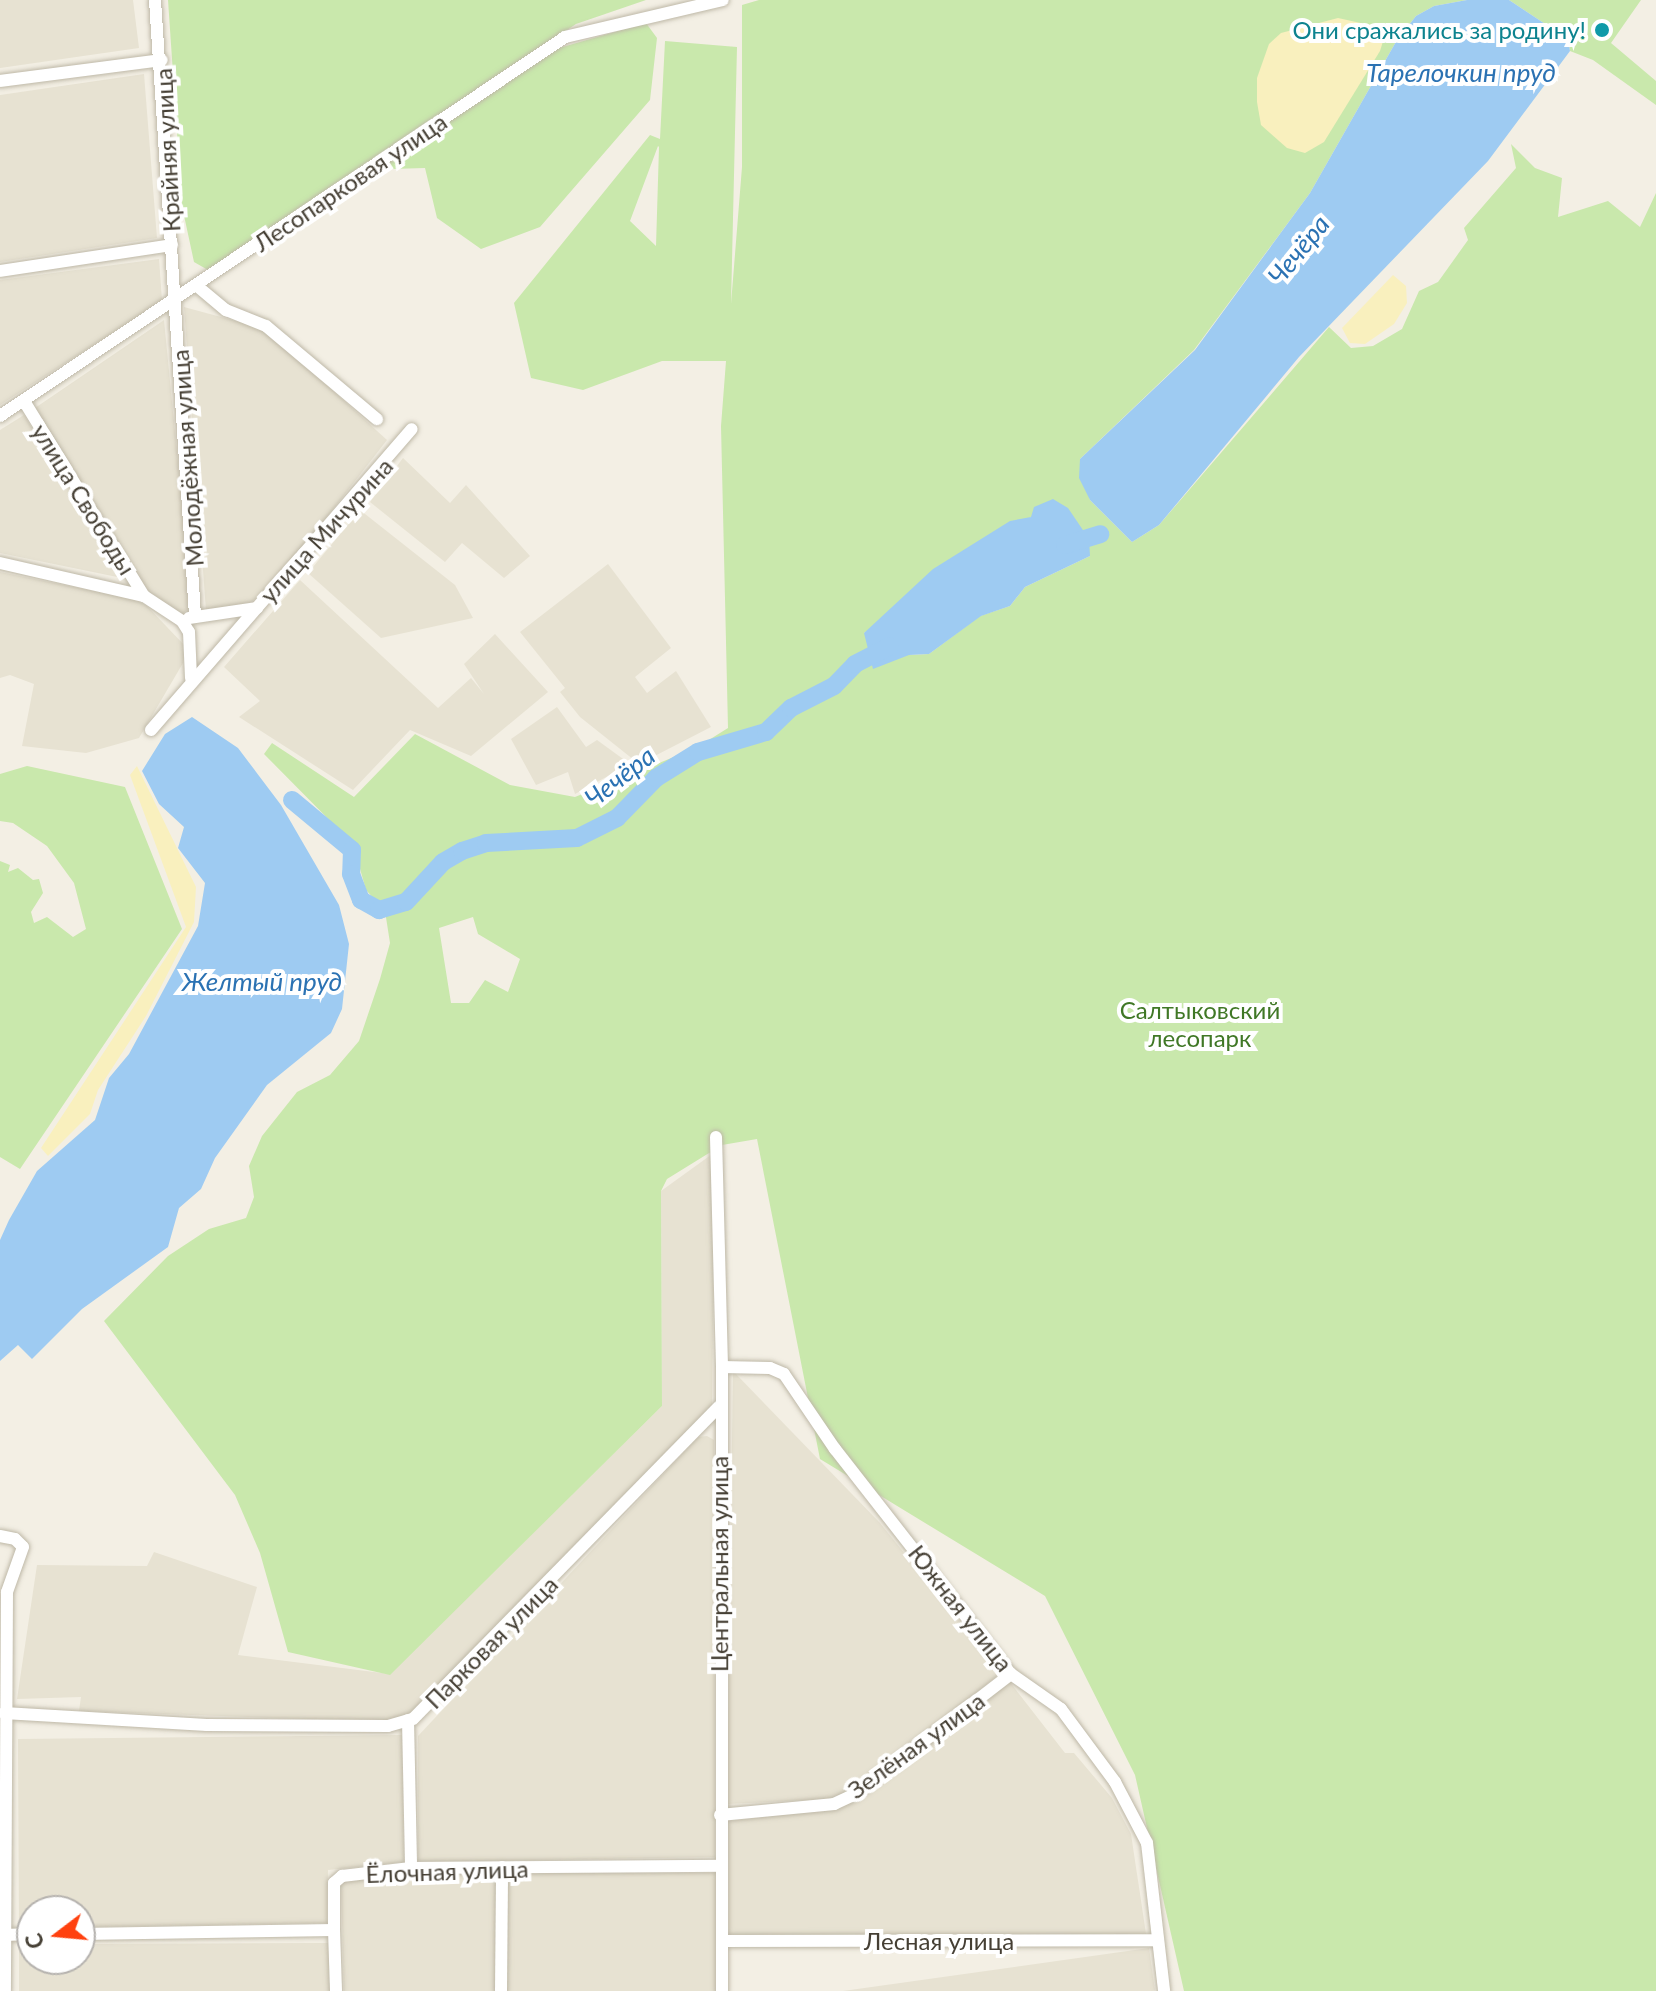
<!DOCTYPE html>
<meta charset="utf-8">
<style>
body{margin:0}
#map{position:relative;width:1656px;height:1991px;overflow:hidden;background:#f3efe4;font-family:Lato,sans-serif}
div>[style]{position:absolute}
[style*='--x']{left:calc(var(--x)*1px);top:calc(var(--y)*1px);width:calc(var(--w)*1px);rotate:calc(var(--a)*1deg)}
.residential>*{inset:0;background:#e7e2d2;transform-origin:0 0}
.green>*{inset:0;background:#c9e8ac}
.sand>*{inset:0;background:#f9f0be}
.water>*{inset:0;background:#9ecbf2}
.river>*{height:18px;margin:-9px;padding:0 9px;transform-origin:9px;border-radius:9px;background:#9ecbf2}
.roads{filter:drop-shadow(0 0 2px #beb8a7) drop-shadow(0 0 2px #beb8a7)}
.minor>*{height:12px;margin:-6px;padding:0 6px;transform-origin:6px;border-radius:6px;background:#fff}
.dots>*{width:22px;height:22px;translate:-50% -50%;box-sizing:border-box;border:4px solid #fff;border-radius:50%}
span{translate:-50% -50%;white-space:nowrap;text-align:center;line-height:1.15;-webkit-text-stroke:8px #fff;paint-order:stroke}
.culture-label{font-size:24px;color:#0d838f}
.right{translate:-100% -50%;text-align:right}
.street-label{font-size:24px;color:#453f34}
.park-label{font-size:24px;color:#407826}
.water-label{font-size:26px;color:#2b72b3;font-style:italic}
.north{position:absolute;left:16px;top:1895px;width:80px;height:80px;box-sizing:border-box;background:#fff;border:2px solid #b5b2ae;border-radius:50%;rotate:254deg;font-size:22px;font-weight:700;line-height:32px;text-align:center;color:#453f34}
.north::after{content:'';display:block;margin:auto;width:28px;height:36px;background:#ff410f;clip-path:polygon(50% 0,100% 100%,50% 72%,0 100%)}
</style>
<div id="map">
<div class="residential">
<div style="clip-path:polygon(0 0,133px 0,139px 48px,0 68px)"></div>
<div style="clip-path:polygon(144px 74px,157px 238px,0 262px,0 95px)"></div>
<div style="clip-path:polygon(159px 259px,162px 301px,0 405px,0 280px)"></div>
<div style="clip-path:polygon(184px 307px,265px 329px,387px 440px,273px 586px,244px 607px,206px 611px)"></div>
<div style="clip-path:polygon(164px 320px,192px 606px,182px 614px,148px 593px,35px 408px)"></div>
<div style="clip-path:polygon(24px 415px,127px 579px,0 553px,0 430px)"></div>
<div style="clip-path:polygon(403px 458px,450px 503px,466px 485px,530px 556px,504px 578px,462px 543px,445px 562px,370px 502px)"></div>
<div style="clip-path:polygon(360px 510px,455px 585px,473px 618px,381px 638px,308px 573px)"></div>
<div style="clip-path:polygon(608px 564px,671px 648px,635px 677px,647px 693px,676px 671px,711px 727px,639px 764px,580px 717px,560px 692px,565px 688px,520px 632px)"></div>
<div style="clip-path:polygon(0 572px,133px 599px,146px 605px,187px 648px,183px 663px,139px 738px,86px 753px,22px 746px,34px 684px,10px 675px,0 678px)"></div>
<div style="clip-path:polygon(300px 580px,438px 708px,471px 678px,484px 694px,464px 664px,495px 634px,548px 692px,471px 756px,410px 730px,353px 790px,239px 717px,260px 701px,224px 667px)"></div>
<div style="clip-path:polygon(557px 707px,586px 747px,597px 740px,630px 764px,575px 794px,568px 772px,536px 785px,511px 739px)"></div>
<div style="clip-path:polygon(715px 1152px,712px 1406px,409px 1716px,389px 1722px,79px 1711px,81px 1697px,17px 1699px,37px 1565px,147px 1566px,154px 1552px,257px 1587px,238px 1655px,390px 1674px,662px 1406px,661px 1191px)"></div>
<div style="clip-path:polygon(733px 1371px,880px 1523px,1001px 1673px,854px 1789px,828px 1799px,727px 1804px)"></div>
<div style="clip-path:polygon(707px 1436px,714px 1440px,715px 1857px,418px 1862px,418px 1736px,698px 1437px)"></div>
<div style="clip-path:polygon(1009px 1681px,1065px 1753px,1074px 1753px,1112px 1798px,1131px 1834px,1146px 1934px,729px 1935px,728px 1821px,834px 1809px)"></div>
<div style="clip-path:polygon(402px 1735px,404px 1862px,328px 1870px,327px 1923px,80px 1927px,80px 1911px,32px 1911px,32px 1928px,19px 1928px,18px 1739px)"></div>
<div style="clip-path:polygon(497px 1872px,497px 1991px,344px 1991px,341px 1882px,418px 1873px)"></div>
<div style="left:718px;top:1873px;width:118px;height:212px;rotate:90deg"></div>
<div style="clip-path:polygon(329px 1943px,331px 1991px,19px 1991px,19px 1944px,32px 1944px,32px 1959px,80px 1959px,80px 1944px)"></div>
<div style="left:1149px;top:1948px;width:43px;height:421px;rotate:82deg"></div>
</div>
<div class="green">
<div style="clip-path:polygon(168px 0,646px 0,576px 24px,555px 38px,559px 48px,646px 23px,657px 38px,650px 100px,540px 227px,481px 249px,437px 218px,425px 168px,357px 170px,208px 270px,194px 262px,182px 206px)"></div>
<div style="clip-path:polygon(evenodd,759px 0,1467px 0,1434px 6px,1416px 16px,1397px 40px,1310px 193px,1194px 350px,1080px 459px,1090px 500px,1132px 542px,1159px 525px,1329px 327px,1351px 348px,1373px 346px,1402px 329px,1419px 291px,1438px 282px,1468px 240px,1464px 228px,1516px 168px,1511px 144px,1535px 168px,1562px 178px,1558px 217px,1608px 201px,1640px 227px,1656px 193px,1656px 1991px,1184px 1991px,1135px 1775px,1045px 1596px,820px 1459px,757px 1139px,722px 1145px,667px 1179px,661px 1191px,662px 1406px,390px 1675px,288px 1652px,260px 1553px,235px 1495px,104px 1321px,168px 1256px,209px 1229px,246px 1218px,254px 1197px,249px 1166px,262px 1136px,297px 1092px,330px 1075px,359px 1041px,380px 979px,390px 943px,385px 911px,366px 890px,353px 844px,264px 754px,272px 743px,354px 797px,415px 734px,510px 785px,575px 797px,696px 748px,728px 728px,721px 426px,726px 361px,662px 361px,583px 390px,531px 378px,514px 303px,650px 135px,660px 139px,665px 41px,737px 47px,731px 304px,742px 167px,742px 5px,759px 0,658px 146px,659px 147px,656px 246px,630px 221px,658px 146px,759px 0,1031px 517px,1090px 556px,1025px 587px,1010px 606px,980px 616px,929px 654px,909px 655px,864px 633px,1031px 517px,759px 0,473px 917px,478px 934px,520px 959px,508px 992px,485px 980px,469px 1003px,451px 1003px,439px 928px,473px 917px)"></div>
<div style="clip-path:polygon(1509px 0,1641px 0,1611px 43px,1656px 81px,1656px 105px,1593px 60px,1570px 51px,1568px 39px)"></div>
<div style="clip-path:polygon(27px 766px,125px 787px,182px 929px,20px 1169px,0 1157px,0 861px,10px 865px,8px 872px,18px 868px,33px 880px,39px 879px,43px 893px,31px 912px,34px 923px,47px 917px,73px 937px,86px 929px,74px 883px,47px 846px,13px 823px,0 821px,0 774px)"></div>
</div>
<div class="sand">
<div style="clip-path:polygon(1338px 18px,1374px 26px,1384px 38px,1380px 51px,1324px 142px,1305px 153px,1287px 148px,1261px 125px,1257px 102px,1257px 78px,1269px 44px,1281px 33px)"></div>
<div style="clip-path:polygon(1393px 275px,1406px 286px,1407px 303px,1394px 324px,1365px 344px,1350px 343px,1342px 328px)"></div>
<div style="clip-path:polygon(137px 766px,196px 887px,194px 922px,146px 1016px,98px 1090px,90px 1114px,48px 1156px,41px 1148px,186px 927px,130px 775px)"></div>
</div>
<div class="water">
<div style="clip-path:polygon(1467px 0,1509px 0,1568px 39px,1570px 51px,1488px 161px,1299px 357px,1159px 525px,1132px 542px,1090px 500px,1079px 478px,1080px 459px,1195px 350px,1310px 193px,1397px 40px,1416px 16px,1434px 6px)"></div>
<div style="clip-path:polygon(1053px 499px,1068px 508px,1089px 539px,1090px 556px,1025px 587px,1010px 606px,981px 616px,929px 654px,909px 655px,873px 669px,864px 633px,933px 569px,1010px 521px,1031px 517px,1034px 507px)"></div>
<div style="clip-path:polygon(192px 717px,238px 748px,281px 805px,339px 905px,349px 944px,342px 1009px,331px 1033px,267px 1085px,215px 1158px,201px 1189px,179px 1208px,168px 1247px,82px 1309px,32px 1359px,18px 1345px,0 1361px,0 1240px,9px 1220px,37px 1171px,95px 1120px,109px 1078px,129px 1054px,198px 926px,205px 883px,178px 848px,184px 827px,159px 804px,142px 771px,165px 734px)"></div>
</div>
<div class="river">
<div style="--x:1065;--y:545;--w:37;--a:-17"></div>
<div style="--x:292;--y:800;--w:78;--a:39.8"></div>
<div style="--x:352;--y:850;--w:24;--a:92"></div>
<div style="--x:351;--y:874;--w:28;--a:69"></div>
<div style="--x:361;--y:900;--w:21;--a:29"></div>
<div style="--x:379;--y:910;--w:28;--a:-17"></div>
<div style="--x:406;--y:902;--w:54;--a:-47.2"></div>
<div style="--x:443;--y:862;--w:22;--a:-30"></div>
<div style="--x:462;--y:851;--w:25;--a:-18"></div>
<div style="--x:486;--y:843;--w:91;--a:-3.1"></div>
<div style="--x:577;--y:838;--w:45;--a:-26.6"></div>
<div style="--x:617;--y:818;--w:56;--a:-45.7"></div>
<div style="--x:656;--y:778;--w:49;--a:-31.8"></div>
<div style="--x:698;--y:752;--w:71;--a:-16.4"></div>
<div style="--x:766;--y:732;--w:35;--a:-44"></div>
<div style="--x:791;--y:708;--w:48;--a:-27.1"></div>
<div style="--x:834;--y:686;--w:30;--a:-46"></div>
<div style="--x:855;--y:664;--w:39;--a:-27"></div>
</div>
<div class="roads">
<div class="minor">
<div style="--x:155;--y:0;--w:616;--a:86.28"></div>
<div style="--x:0;--y:81;--w:163;--a:-7.4"></div>
<div style="--x:0;--y:271;--w:174;--a:-8.6"></div>
<div style="--x:197;--y:286;--w:38;--a:40"></div>
<div style="--x:226;--y:310;--w:43;--a:21.8"></div>
<div style="--x:266;--y:326;--w:145;--a:40"></div>
<div style="--x:24;--y:401;--w:229;--a:58.4"></div>
<div style="--x:0;--y:416;--w:680;--a:-33.85"></div>
<div style="--x:565;--y:37;--w:162;--a:-13.2"></div>
<div style="--x:0;--y:563;--w:148;--a:12.9"></div>
<div style="--x:144;--y:596;--w:45;--a:33.3"></div>
<div style="--x:182;--y:621;--w:13;--a:58"></div>
<div style="--x:189;--y:632;--w:46;--a:87.5"></div>
<div style="--x:189;--y:618;--w:69;--a:-8.4"></div>
<div style="--x:151;--y:730;--w:398;--a:-49.1"></div>
<div style="--x:716;--y:1137;--w:230;--a:88.5"></div>
<div style="--x:722;--y:1367;--w:624;--a:90"></div>
<div style="--x:722;--y:1367;--w:48;--a:1.2"></div>
<div style="--x:770;--y:1368;--w:15;--a:23"></div>
<div style="--x:784;--y:1374;--w:91;--a:55.8"></div>
<div style="--x:835;--y:1449;--w:286;--a:52"></div>
<div style="--x:1011;--y:1674;--w:61;--a:35"></div>
<div style="--x:1061;--y:1709;--w:91;--a:53.5"></div>
<div style="--x:1115;--y:1782;--w:69;--a:62.3"></div>
<div style="--x:1147;--y:1843;--w:149;--a:83.4"></div>
<div style="--x:0;--y:1536;--w:15;--a:11"></div>
<div style="--x:15;--y:1539;--w:11;--a:45"></div>
<div style="--x:23;--y:1547;--w:48;--a:109.6"></div>
<div style="--x:7;--y:1592;--w:399;--a:90.3"></div>
<div style="--x:4;--y:1713;--w:203;--a:3.4"></div>
<div style="--x:207;--y:1725;--w:181;--a:0.3"></div>
<div style="--x:388;--y:1726;--w:26;--a:-16"></div>
<div style="--x:413;--y:1719;--w:437;--a:-45.6"></div>
<div style="--x:408;--y:1720;--w:148;--a:88.8"></div>
<div style="--x:720;--y:1815;--w:115;--a:-5.5"></div>
<div style="--x:834;--y:1804;--w:23;--a:-25"></div>
<div style="--x:855;--y:1794;--w:197;--a:-37.6"></div>
<div style="--x:334;--y:1930;--w:61;--a:88.1"></div>
<div style="--x:80;--y:1934;--w:254;--a:-0.9"></div>
<div style="--x:334;--y:1930;--w:47;--a:-90"></div>
<div style="--x:334;--y:1883;--w:11;--a:-41"></div>
<div style="--x:342;--y:1876;--w:69;--a:-6.6"></div>
<div style="--x:411;--y:1868;--w:309;--a:-0.4"></div>
<div style="--x:4;--y:1935;--w:28;--a:-2"></div>
<div style="--x:722;--y:1941;--w:435;--a:-0.1"></div>
<div style="--x:501;--y:1991;--w:124;--a:-89.5"></div>
</div>
</div>
<div class="dots">
<div style="left:1602px;top:30px;background:#0f9aa8"></div>
</div>
<div class="culture-label">
<span class="right" style="left:1586px;top:30px">Они сражались за родину!</span>
</div>
<div class="street-label">
<span style="left:167px;top:150px;rotate:-93deg">Крайняя улица</span>
<span style="left:350px;top:182px;rotate:-34deg">Лесопарковая улица</span>
<span style="left:187px;top:458px;rotate:-94deg">Молодёжная улица</span>
<span style="left:84px;top:499px;rotate:58deg">улица Свободы</span>
<span style="left:326px;top:530px;rotate:-48deg">улица Мичурина</span>
<span style="left:719px;top:1564px;rotate:-90deg">Центральная улица</span>
<span style="left:961px;top:1608px;rotate:52deg">Южная улица</span>
<span style="left:491px;top:1642px;rotate:-45deg">Парковая улица</span>
<span style="left:916px;top:1745px;rotate:-36deg">Зелёная улица</span>
<span style="left:447px;top:1871px;rotate:-2deg">Ёлочная улица</span>
<span style="left:939px;top:1941px">Лесная улица</span>
</div>
<div class="park-label">
<span style="left:1200px;top:1024px">Салтыковский<br>лесопарк</span>
</div>
<div class="water-label">
<span style="left:1461px;top:73px">Тарелочкин пруд</span>
<span style="left:1299px;top:250px;rotate:-51deg">Чечёра</span>
<span style="left:620px;top:777px;rotate:-38deg">Чечёра</span>
<span style="left:262px;top:982px">Желтый пруд</span>
</div>
<div class="north">С</div>
</div>
